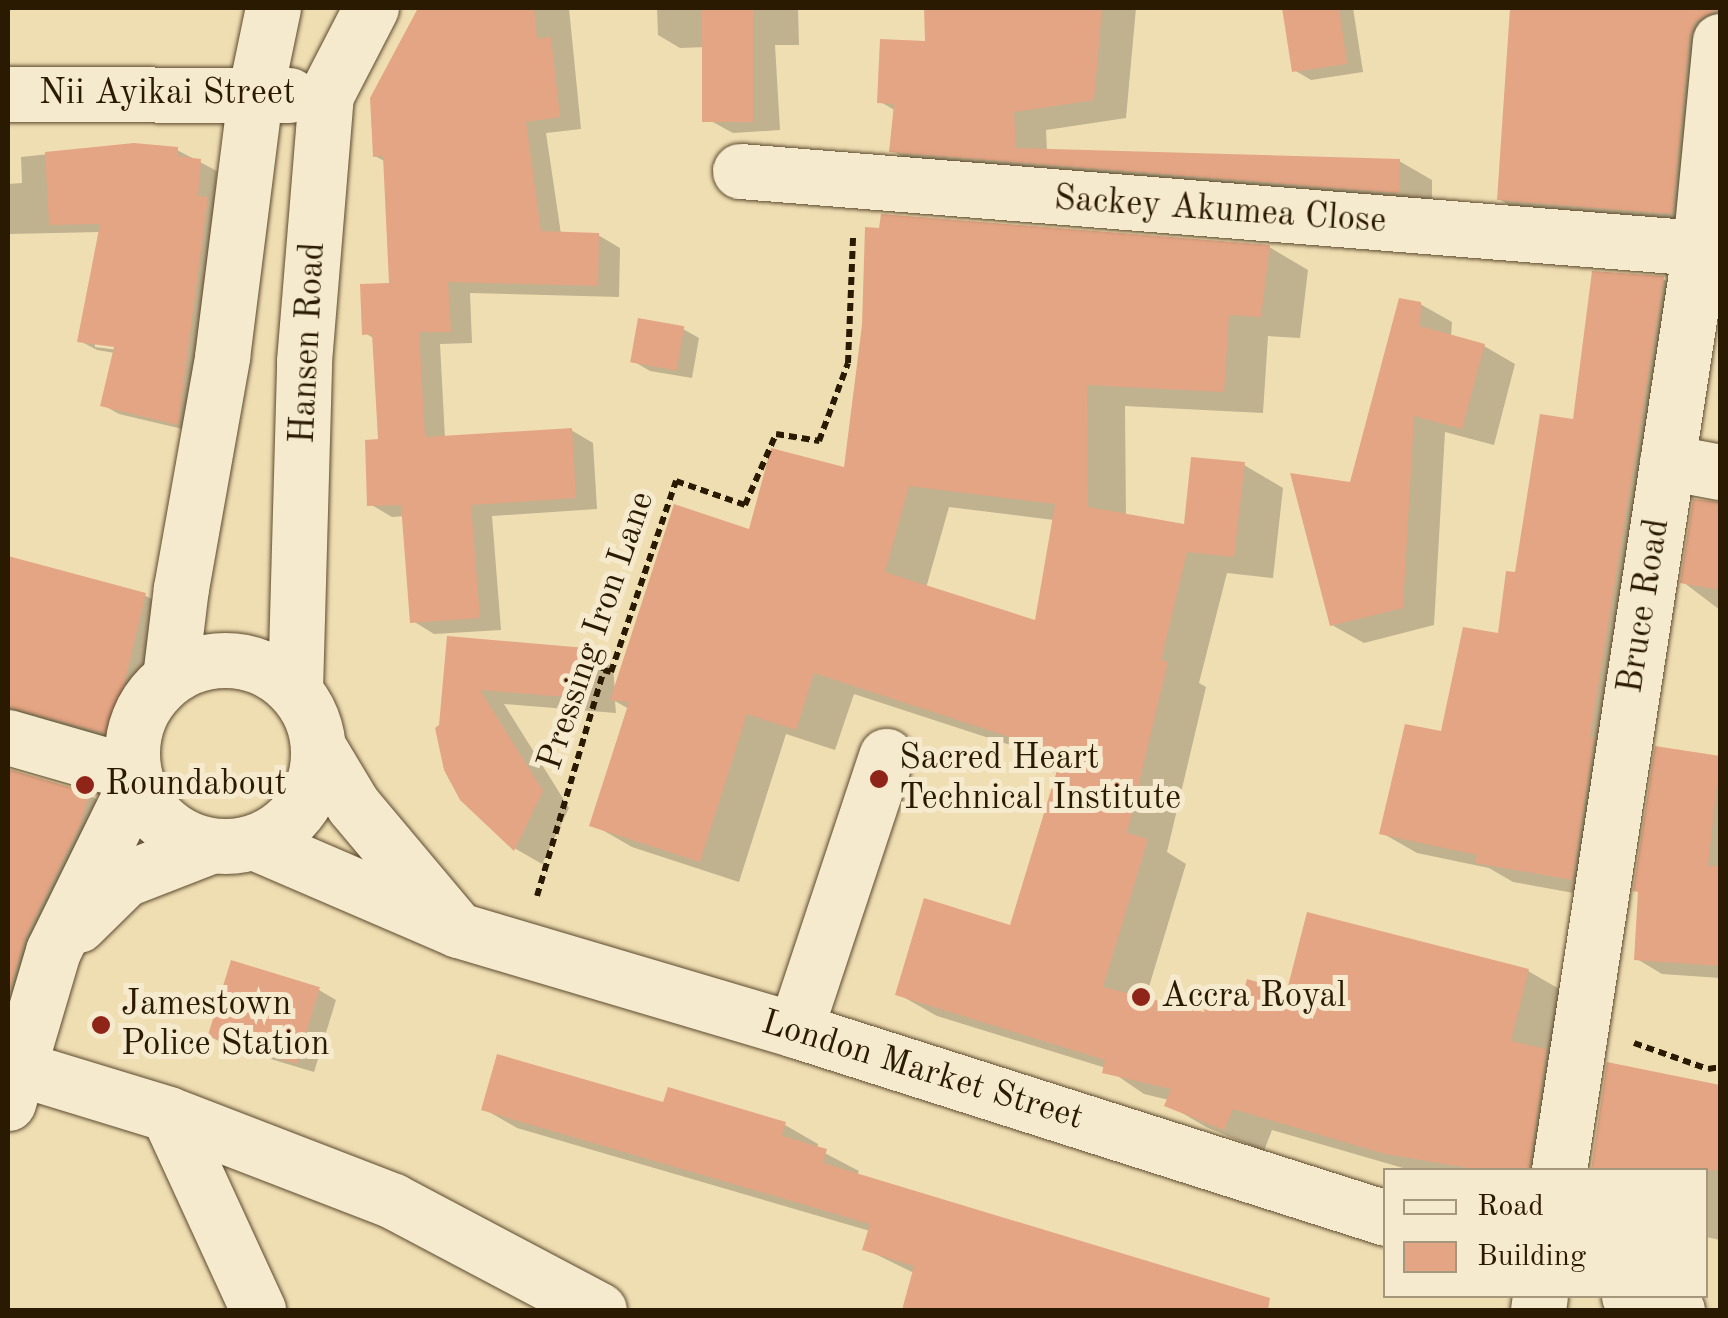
<!DOCTYPE html>
<style>
body{margin:0}
#map{position:relative;width:1728px;height:1318px;overflow:hidden;background:#f0deb3;font-family:"Old Standard TT",serif}
div>[style]{position:absolute}
[style*='--x']{left:calc(var(--x)*1px);top:calc(var(--y)*1px);width:calc(var(--w)*1px);rotate:calc(var(--a)*1deg)}
.shadow>*{inset:0;background:#0003}
.building>*{inset:0;background:#e4a584;transform-origin:0 0}
.path>*{height:6px;margin-top:-3px;transform-origin:0;background:repeating-linear-gradient(90deg,#2b1a02 0 8px,transparent 0 13px)}
.roads{filter:drop-shadow(0 0 2px #5c4b2e) drop-shadow(0 0 2px #5c4b2e)}
.minor>*{height:55px;margin:-27.5px;padding:0 27.5px;transform-origin:27.5px;border-radius:27.5px;background:#f5eace}
.minor>.ring{margin:-27.5px;padding:0;box-sizing:content-box;background:none;border:55px solid #f5eace;border-radius:50%}
.dots>*{width:28px;height:28px;translate:-50% -50%;box-sizing:border-box;border:5px solid #f5eace;border-radius:50%}
span{translate:-50% -50%;white-space:nowrap;text-align:center;line-height:1.15;-webkit-text-stroke:10px #f5eace;paint-order:stroke}
.street-label{font-size:35px;color:#2b1a02}
.poi-label{font-size:35px;color:#2b1a02}
.left{translate:0 -50%;text-align:left}
.frame{position:absolute;inset:0;border:10px solid #2b1a02;pointer-events:none}
.legend{position:absolute;left:1383px;top:1168px;width:325px;height:130px;box-sizing:border-box;background:#f5eace;border:2px solid #a4977c;margin:0;padding:12px 18px;list-style:none;font-size:30px;color:#2b1a02}
.legend li{display:flex;align-items:center;gap:20px;height:50px}
.legend b{width:50px;border:2px solid #a4977c}
</style>
<div id="map">
<div class="shadow">
<div style="clip-path:polygon(421px 8px,458px 8px,489px 24px,488px 8px,569px 8px,581px 129px,546px 133px,561px 234px,598px 235px,620px 248px,619px 297px,470px 293px,472px 343px,440px 344px,445px 438px,571px 430px,593px 443px,597px 509px,492px 516px,501px 630px,434px 634px,413px 621px,405px 516px,392px 517px,370px 504px,381px 442px,375px 339px,365px 333px,391px 285px,386px 162px,375px 156px,373px 99px)"></div>
<div style="clip-path:polygon(657px 8px,798px 8px,799px 45px,775px 45px,780px 130px,733px 133px,711px 121px,707px 47px,680px 48px,658px 35px)"></div>
<div style="clip-path:polygon(927px 8px,1136px 8px,1126px 118px,1046px 130px,1047px 151px,1399px 161px,1432px 180px,1432px 210px,924px 169px,891px 150px,896px 111px,879px 101px,928px 44px)"></div>
<div style="clip-path:polygon(1285px 8px,1353px 8px,1363px 72px,1311px 80px,1294px 70px)"></div>
<div style="clip-path:polygon(1513px 8px,1720px 8px,1697px 227px,1525px 214px,1499px 199px)"></div>
<div style="clip-path:polygon(evenodd,134px 145px,177px 150px,217px 171px,195px 432px,119px 414px,103px 405px,115px 353px,97px 350px,80px 341px,101px 232px,8px 234px,8px 184px,22px 183px,21px 157px,134px 145px,95px 342px,126px 346px,126px 351px,95px 347px,95px 342px)"></div>
<div style="clip-path:polygon(evenodd,1269px 247px,1308px 270px,1300px 338px,1268px 336px,1263px 413px,1125px 406px,1126px 517px,1186px 527px,1244px 465px,1283px 488px,1273px 578px,1227px 573px,1199px 683px,1206px 687px,1167px 852px,1186px 864px,1145px 1000px,1205px 1015px,1241px 1012px,1288px 993px,1528px 971px,1568px 994px,1570px 1170px,1410px 1170px,1272px 1130px,1264px 1151px,1206px 1127px,1167px 1104px,1169px 1100px,1144px 1094px,1106px 1068px,937px 1016px,898px 994px,1012px 928px,1062px 762px,854px 694px,835px 750px,786px 734px,739px 882px,632px 847px,592px 824px,629px 709px,615px 701px,616px 713px,504px 704px,569px 808px,542px 864px,516px 849px,462px 798px,442px 727px,449px 639px,586px 651px,613px 667px,615px 692px,751px 532px,846px 470px,1269px 247px,949px 507px,1054px 520px,1037px 623px,926px 588px,949px 507px)"></div>
<div style="clip-path:polygon(1663px 279px,1698px 299px,1607px 899px,1513px 882px,1489px 868px,1417px 853px,1382px 833px,1500px 636px,1517px 575px,1575px 422px)"></div>
<div style="clip-path:polygon(1420px 304px,1452px 322px,1451px 337px,1484px 346px,1515px 364px,1494px 445px,1445px 432px,1434px 625px,1364px 643px,1332px 625px,1352px 485px)"></div>
<div style="clip-path:polygon(683px 329px,699px 338px,692px 378px,650px 371px,633px 361px)"></div>
<div style="clip-path:polygon(1695px 501px,1720px 503px,1720px 610px,1683px 582px)"></div>
<div style="clip-path:polygon(8px 560px,25px 571px,37px 567px,146px 596px,168px 608px,135px 745px,8px 728px)"></div>
<div style="clip-path:polygon(1658px 749px,1720px 758px,1720px 978px,1662px 974px,1637px 959px)"></div>
<div style="clip-path:polygon(8px 772px,89px 795px,111px 808px,8px 1081px)"></div>
<div style="clip-path:polygon(319px 990px,336px 1000px,314px 1072px,227px 1046px,210px 1036px)"></div>
<div style="clip-path:polygon(1609px 1065px,1720px 1088px,1720px 1240px,1706px 1237px,1706px 1170px,1593px 1170px)"></div>
<div style="clip-path:polygon(665px 1105px,785px 1125px,818px 1144px,817px 1149px,859px 1171px,857px 1176px,1248px 1303px,1246px 1310px,904px 1310px,914px 1273px,865px 1249px,870px 1231px,517px 1128px,484px 1109px)"></div>
</div>
<div class="building">
<div style="clip-path:polygon(418px 8px,534px 8px,537px 39px,551px 37px,560px 117px,526px 122px,541px 231px,599px 233px,598px 286px,448px 282px,451px 332px,419px 332px,425px 437px,572px 428px,576px 498px,471px 505px,480px 618px,410px 623px,401px 505px,367px 506px,365px 440px,378px 439px,372px 334px,362px 335px,360px 284px,389px 283px,383px 156px,373px 157px,370px 98px)"></div>
<div style="left:702px;top:8px;width:51px;height:114px"></div>
<div style="clip-path:polygon(924px 8px,1102px 8px,1094px 100px,1014px 112px,1016px 148px,1400px 159px,1399px 193px,889px 152px,894px 104px,877px 103px,880px 39px,925px 41px)"></div>
<div style="clip-path:polygon(1282px 8px,1339px 8px,1347px 64px,1292px 72px)"></div>
<div style="clip-path:polygon(1510px 8px,1720px 8px,1695px 22px,1689px 38px,1672px 214px,1497px 200px)"></div>
<div style="clip-path:polygon(134px 143px,178px 147px,178px 156px,201px 159px,198px 196px,208px 197px,178px 425px,100px 406px,114px 347px,77px 342px,100px 224px,49px 225px,45px 152px)"></div>
<div style="clip-path:polygon(evenodd,881px 214px,1270px 245px,1261px 317px,1229px 315px,1224px 392px,1087px 385px,1088px 507px,1184px 524px,1191px 457px,1245px 462px,1234px 557px,1187px 552px,1161px 660px,1168px 662px,1127px 833px,1148px 839px,1103px 987px,1204px 1012px,1207px 999px,1239px 1009px,1247px 979px,1287px 990px,1307px 912px,1529px 969px,1511px 1041px,1546px 1049px,1529px 1170px,1480px 1170px,1385px 1154px,1233px 1109px,1224px 1130px,1164px 1106px,1171px 1089px,1102px 1073px,1105px 1060px,895px 995px,924px 898px,1010px 925px,1062px 754px,814px 673px,796px 730px,747px 714px,700px 862px,589px 826px,629px 702px,610px 700px,674px 504px,749px 529px,771px 448px,844px 467px,862px 325px,865px 227px,879px 228px,881px 214px,909px 486px,1055px 504px,1035px 620px,885px 572px,909px 486px)"></div>
<div style="clip-path:polygon(1592px 271px,1664px 276px,1590px 737px,1594px 737px,1572px 880px,1475px 863px,1477px 855px,1379px 834px,1405px 724px,1441px 731px,1463px 627px,1498px 633px,1506px 571px,1515px 572px,1540px 414px,1573px 419px)"></div>
<div style="clip-path:polygon(1399px 298px,1421px 302px,1420px 326px,1485px 344px,1462px 429px,1414px 416px,1403px 608px,1330px 626px,1290px 473px,1350px 482px)"></div>
<div style="left:638px;top:318px;width:47px;height:45px;rotate:10deg"></div>
<div style="clip-path:polygon(1693px 499px,1720px 502px,1720px 590px,1680px 583px)"></div>
<div style="clip-path:polygon(8px 556px,146px 593px,112px 735px,8px 707px)"></div>
<div style="clip-path:polygon(447px 636px,586px 648px,590px 699px,480px 690px,543px 791px,514px 851px,460px 800px,444px 770px,435px 728px,439px 725px)"></div>
<div style="clip-path:polygon(1655px 746px,1720px 756px,1708px 866px,1720px 866px,1720px 966px,1634px 960px,1638px 892px,1633px 891px)"></div>
<div style="clip-path:polygon(8px 769px,90px 793px,80px 825px,25px 938px,8px 995px)"></div>
<div style="left:231px;top:960px;width:93px;height:80px;rotate:17deg"></div>
<div style="clip-path:polygon(497px 1054px,663px 1102px,668px 1087px,786px 1122px,782px 1136px,827px 1149px,823px 1163px,1270px 1298px,1268px 1310px,902px 1310px,914px 1266px,862px 1250px,870px 1224px,481px 1110px)"></div>
<div style="clip-path:polygon(1607px 1062px,1720px 1085px,1720px 1170px,1591px 1170px)"></div>
</div>
<div class="path">
<div style="--x:537;--y:896;--w:236;--a:-73.5"></div>
<div style="--x:604;--y:670;--w:7;--a:16"></div>
<div style="--x:611;--y:672;--w:202;--a:-71.2"></div>
<div style="--x:676;--y:481;--w:73;--a:19.2"></div>
<div style="--x:745;--y:505;--w:77;--a:-66.4"></div>
<div style="--x:776;--y:434;--w:44;--a:9.2"></div>
<div style="--x:819;--y:441;--w:83;--a:-69.6"></div>
<div style="--x:848;--y:363;--w:126;--a:-87.7"></div>
<div style="--x:1634;--y:1043;--w:78;--a:19.4"></div>
<div style="--x:1708;--y:1069;--w:12;--a:-9"></div>
</div>
<div class="roads">
<div class="minor">
<div style="--x:8;--y:94;--w:281;--a:0.2"></div>
<div style="--x:740;--y:171;--w:963;--a:4.59"></div>
<div style="--x:1667;--y:462;--w:54;--a:10.7"></div>
<div class="ring" style="left:132px;top:660px;width:131px;height:131px"></div>
<div style="--x:170;--y:677;--w:90;--a:-83"></div>
<div style="--x:181;--y:588;--w:235;--a:-79.9"></div>
<div style="--x:222;--y:357;--w:265;--a:-82.8"></div>
<div style="--x:255;--y:94;--w:88;--a:-78.2"></div>
<div style="--x:295;--y:690;--w:329;--a:-88.4"></div>
<div style="--x:304;--y:361;--w:267;--a:-85.3"></div>
<div style="--x:326;--y:95;--w:98;--a:-62.7"></div>
<div style="--x:8;--y:737;--w:130;--a:16.1"></div>
<div style="--x:320;--y:750;--w:64;--a:59"></div>
<div style="--x:353;--y:805;--w:155;--a:50"></div>
<div style="--x:256;--y:843;--w:220;--a:23.3"></div>
<div style="--x:458;--y:930;--w:352;--a:16.5"></div>
<div style="--x:795;--y:1030;--w:620;--a:17.65"></div>
<div style="--x:78;--y:925;--w:66;--a:-44.4"></div>
<div style="--x:125;--y:879;--w:91;--a:-21.2"></div>
<div style="--x:795;--y:1030;--w:289;--a:-71.6"></div>
<div style="--x:18;--y:1068;--w:157;--a:17"></div>
<div style="--x:168;--y:1114;--w:241;--a:21.1"></div>
<div style="--x:393;--y:1201;--w:233;--a:27.9"></div>
<div style="--x:8;--y:1103;--w:159;--a:-73.5"></div>
<div style="--x:53;--y:951;--w:188;--a:-63.8"></div>
<div style="--x:168;--y:1114;--w:216;--a:65.3"></div>
<div style="--x:1559;--y:1170;--w:933;--a:-81.31"></div>
<div style="--x:1700;--y:248;--w:208;--a:-84.5"></div>
<div style="--x:1629;--y:1296;--w:50;--a:16.3"></div>
<div style="--x:1538;--y:1310;--w:14;--a:-82"></div>
</div>
</div>
<div class="dots">
<div style="left:879px;top:779px;background:#8f2418"></div>
<div style="left:85px;top:785px;background:#8f2418"></div>
<div style="left:1141px;top:997px;background:#8f2418"></div>
<div style="left:101px;top:1025px;background:#8f2418"></div>
</div>
<div class="street-label">
<span style="left:167px;top:94px">Nii Ayikai Street</span>
<span style="left:1220px;top:211px;rotate:4deg">Sackey Akumea Close</span>
<span style="left:309px;top:343px;rotate:-87deg">Hansen Road</span>
<span style="left:1645px;top:606px;rotate:-81deg">Bruce Road</span>
<span style="left:597px;top:631px;rotate:-71deg">Pressing Iron Lane</span>
<span style="left:922px;top:1071px;rotate:17deg">London Market Street</span>
</div>
<div class="poi-label">
<span class="left" style="left:899px;top:779px">Sacred Heart<br>Technical Institute</span>
<span class="left" style="left:105px;top:785px">Roundabout</span>
<span class="left" style="left:1161px;top:997px">Accra Royal</span>
<span class="left" style="left:121px;top:1025px">Jamestown<br>Police Station</span>
</div>
<div class="frame"></div>
<ul class="legend">
<li><b style="height:12px;background:#f5eace"></b>Road</li>
<li><b style="height:28px;background:#e4a584"></b>Building</li>
</ul>
</div>
